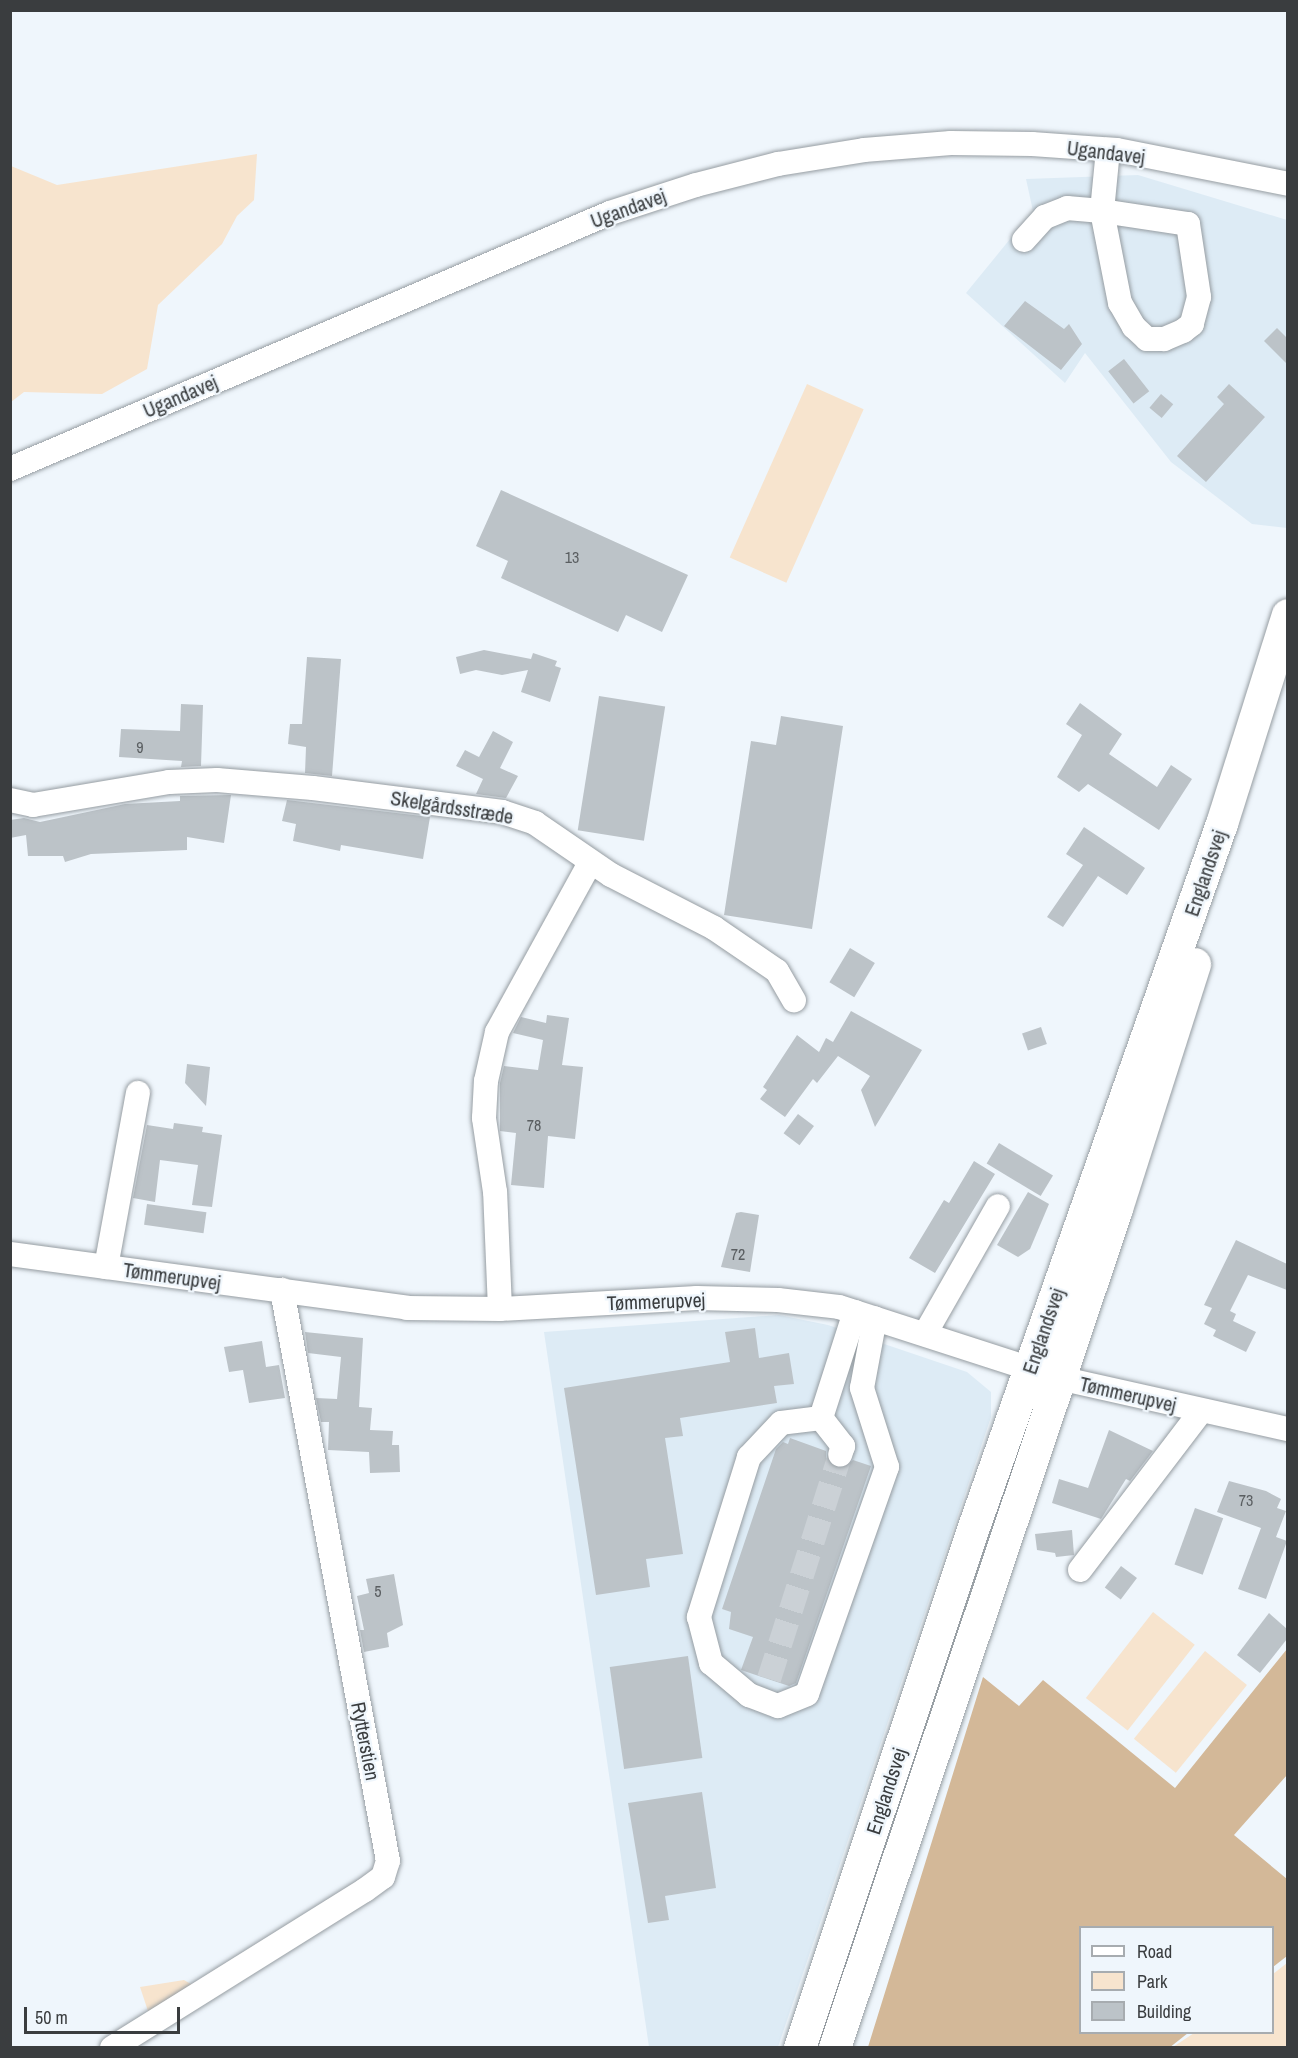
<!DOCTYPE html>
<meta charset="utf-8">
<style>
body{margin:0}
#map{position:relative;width:1298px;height:2058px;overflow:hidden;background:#eff6fc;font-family:"Archivo Narrow",sans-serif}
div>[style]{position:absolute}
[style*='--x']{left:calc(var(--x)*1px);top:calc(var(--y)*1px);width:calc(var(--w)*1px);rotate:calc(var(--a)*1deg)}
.built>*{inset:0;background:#ddebf5}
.green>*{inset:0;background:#f7e4ce;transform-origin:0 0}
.forest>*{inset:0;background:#d3b898}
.building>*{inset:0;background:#bcc3c8;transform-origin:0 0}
.minor-tunnel>*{height:24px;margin-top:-12px;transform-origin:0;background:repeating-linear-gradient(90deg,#cbd1d6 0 24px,transparent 0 36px)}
.roads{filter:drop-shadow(0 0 2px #969da2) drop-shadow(0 0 2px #969da2)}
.minor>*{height:24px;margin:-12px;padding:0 12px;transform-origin:12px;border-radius:12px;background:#fff}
.major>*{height:32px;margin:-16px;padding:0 16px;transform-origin:16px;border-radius:16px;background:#fff}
span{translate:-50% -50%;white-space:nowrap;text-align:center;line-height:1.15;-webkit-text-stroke:4.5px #eff6fc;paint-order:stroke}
.number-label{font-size:16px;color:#5a5e61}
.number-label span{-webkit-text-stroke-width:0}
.street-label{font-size:20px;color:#3a3d3f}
.frame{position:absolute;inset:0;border:12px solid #3a3d3f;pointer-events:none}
.legend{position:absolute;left:1079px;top:1926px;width:195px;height:108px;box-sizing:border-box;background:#eff6fc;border:2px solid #a7acb0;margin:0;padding:8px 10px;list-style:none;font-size:18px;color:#3a3d3f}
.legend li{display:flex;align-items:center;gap:12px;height:30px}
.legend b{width:30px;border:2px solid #a7acb0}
.scale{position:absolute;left:24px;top:2007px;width:156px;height:27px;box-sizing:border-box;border:3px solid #3a3d3f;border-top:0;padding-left:8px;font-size:18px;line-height:21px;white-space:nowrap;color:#3a3d3f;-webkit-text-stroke:4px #eff6fc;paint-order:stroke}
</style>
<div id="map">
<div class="built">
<div style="clip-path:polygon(1138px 175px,1287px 220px,1287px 528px,1252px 524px,1171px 462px,1085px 353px,1065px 383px,966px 293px,1033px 211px,1026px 179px)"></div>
<div style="clip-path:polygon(779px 1315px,828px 1325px,967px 1372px,991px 1392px,991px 1417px,778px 2047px,649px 2047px,544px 1332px)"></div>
</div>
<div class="green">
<div style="clip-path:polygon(257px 154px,254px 200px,237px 216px,222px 244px,158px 305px,147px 369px,102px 394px,24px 392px,11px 402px,11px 166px,57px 185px)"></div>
<div style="left:807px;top:384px;width:62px;height:190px;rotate:24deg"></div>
<div style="left:1153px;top:1612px;width:53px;height:109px;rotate:38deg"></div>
<div style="left:1205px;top:1651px;width:54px;height:113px;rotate:39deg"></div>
<div style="clip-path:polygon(1287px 1963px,1287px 2047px,1173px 2047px,1194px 2033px,1272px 2032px,1273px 1974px)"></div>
<div style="clip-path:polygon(184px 1980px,196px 1987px,150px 2017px,140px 1987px)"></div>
</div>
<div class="forest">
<div style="clip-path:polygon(1287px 1649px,1287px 1775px,1234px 1835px,1287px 1879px,1287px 1956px,1273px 1967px,1272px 1928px,1080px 1928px,1080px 2032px,1188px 2033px,1169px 2048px,868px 2047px,983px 1677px,1019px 1706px,1043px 1680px,1175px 1788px)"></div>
</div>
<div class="building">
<div style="clip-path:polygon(1025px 301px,1064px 329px,1069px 324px,1082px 344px,1061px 370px,1004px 326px)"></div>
<div style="clip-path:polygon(1277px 328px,1287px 338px,1287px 364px,1264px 341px)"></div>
<div style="left:1124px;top:359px;width:41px;height:20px;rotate:52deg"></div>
<div style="clip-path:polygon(1229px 384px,1265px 417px,1206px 482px,1177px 456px,1224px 404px,1217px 397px)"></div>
<div style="left:1161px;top:394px;width:16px;height:18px;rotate:40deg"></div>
<div style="clip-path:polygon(501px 490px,688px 575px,662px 632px,626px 615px,618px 632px,501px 578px,508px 561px,476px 546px)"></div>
<div style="clip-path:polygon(484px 650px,531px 659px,533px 653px,557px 661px,555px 666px,561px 668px,550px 702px,521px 692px,528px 670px,502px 675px,476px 670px,460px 674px,456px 657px)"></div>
<div style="clip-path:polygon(307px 657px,341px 659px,332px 776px,305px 773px,306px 747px,288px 744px,290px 724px,302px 724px)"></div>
<div style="left:599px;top:696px;width:67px;height:136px;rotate:9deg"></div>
<div style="clip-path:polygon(1080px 703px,1122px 734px,1109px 754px,1157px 787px,1171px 765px,1192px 779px,1159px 830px,1088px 784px,1079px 792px,1057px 777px,1082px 735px,1066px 724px)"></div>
<div style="clip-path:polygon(181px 704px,203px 705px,201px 766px,181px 767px,182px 761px,119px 757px,121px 729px,180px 731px)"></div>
<div style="clip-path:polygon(781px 716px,843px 726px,812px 929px,724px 915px,751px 741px,776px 745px)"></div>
<div style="clip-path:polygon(493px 731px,513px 742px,500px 768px,518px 776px,506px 798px,476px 794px,483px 779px,456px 766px,465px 750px,479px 757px)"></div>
<div style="clip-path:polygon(231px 795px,224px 843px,187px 837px,187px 850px,91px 854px,65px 862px,63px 856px,28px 856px,26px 835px,10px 838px,10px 820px,24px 818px,40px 822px,125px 804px,180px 801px,180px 796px)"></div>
<div style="clip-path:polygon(287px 800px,430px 817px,423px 859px,341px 845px,340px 851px,293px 841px,296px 824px,282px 821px)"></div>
<div style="clip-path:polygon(1084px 827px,1145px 868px,1127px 895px,1098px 876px,1063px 927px,1047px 917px,1083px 865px,1066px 854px)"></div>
<div style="left:850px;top:948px;width:29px;height:40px;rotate:31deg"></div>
<div style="clip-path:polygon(851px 1011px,922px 1050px,875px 1127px,861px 1090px,870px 1076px,838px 1056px,817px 1083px,813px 1079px,785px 1117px,760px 1099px,767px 1090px,763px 1087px,797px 1035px,819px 1052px,826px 1038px,833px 1042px)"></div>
<div style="clip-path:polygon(547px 1015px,569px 1018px,562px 1065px,583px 1067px,575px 1139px,548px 1136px,544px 1188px,511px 1185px,516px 1133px,500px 1131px,500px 1083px,504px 1066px,538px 1070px,543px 1040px,513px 1033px,521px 1017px,546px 1023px)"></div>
<div style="left:1041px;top:1027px;width:18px;height:20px;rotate:71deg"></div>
<div style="clip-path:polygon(187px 1064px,210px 1067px,206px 1106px,185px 1083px)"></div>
<div style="left:798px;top:1114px;width:20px;height:24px;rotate:37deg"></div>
<div style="clip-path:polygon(174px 1123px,203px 1127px,202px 1132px,222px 1135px,212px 1207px,192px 1205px,198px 1165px,160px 1160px,155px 1202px,133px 1198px,147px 1125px,173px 1129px)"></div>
<div style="left:999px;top:1143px;width:63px;height:24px;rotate:31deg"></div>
<div style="clip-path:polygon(974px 1161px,995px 1174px,935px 1273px,909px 1258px,944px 1200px,949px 1203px)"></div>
<div style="clip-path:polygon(1028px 1192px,1049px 1204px,1030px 1249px,1018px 1257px,997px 1245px)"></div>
<div style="left:147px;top:1204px;width:60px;height:21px;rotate:8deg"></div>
<div style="clip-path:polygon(741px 1212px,759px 1215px,750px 1272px,721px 1267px,736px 1213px)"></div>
<div style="clip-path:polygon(1236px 1240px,1287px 1264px,1287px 1290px,1248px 1275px,1230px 1311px,1236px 1314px,1233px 1321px,1256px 1332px,1246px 1352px,1213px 1336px,1216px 1330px,1204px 1324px,1212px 1308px,1204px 1305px)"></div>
<div style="clip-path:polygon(755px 1328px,759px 1358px,789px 1353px,794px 1384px,774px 1386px,777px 1403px,680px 1418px,683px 1436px,665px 1438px,683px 1554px,646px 1559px,650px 1587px,596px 1595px,564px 1388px,730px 1362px,725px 1332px)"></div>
<div style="clip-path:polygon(305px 1332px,363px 1338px,359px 1407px,372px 1408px,370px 1430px,393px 1431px,392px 1445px,399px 1445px,400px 1472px,370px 1473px,369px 1452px,328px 1450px,329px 1422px,321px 1422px,316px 1398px,337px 1399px,341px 1357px,308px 1353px)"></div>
<div style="clip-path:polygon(262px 1341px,266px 1367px,279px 1365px,285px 1398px,249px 1403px,243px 1370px,229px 1372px,224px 1347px)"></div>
<div style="clip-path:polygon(1109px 1430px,1153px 1451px,1130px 1481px,1126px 1479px,1101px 1519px,1052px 1503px,1059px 1479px,1088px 1488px)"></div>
<div style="clip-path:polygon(790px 1438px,826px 1451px,826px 1458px,835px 1468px,843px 1469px,853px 1460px,871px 1466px,796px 1683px,789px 1686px,741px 1670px,753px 1637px,729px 1629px,731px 1612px,722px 1609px,776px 1449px,783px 1442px,788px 1444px)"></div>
<div style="clip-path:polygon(1229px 1481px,1266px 1491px,1281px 1499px,1277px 1508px,1286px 1511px,1276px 1537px,1287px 1541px,1266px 1599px,1238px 1589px,1261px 1528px,1217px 1512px)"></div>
<div style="left:1195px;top:1508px;width:30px;height:60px;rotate:20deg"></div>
<div style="clip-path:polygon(1072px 1530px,1074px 1555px,1056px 1557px,1055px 1553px,1037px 1550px,1035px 1534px)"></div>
<div style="left:1121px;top:1566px;width:20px;height:27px;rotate:37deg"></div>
<div style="clip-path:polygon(394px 1574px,403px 1625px,387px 1633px,389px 1647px,364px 1652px,360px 1630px,364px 1630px,357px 1596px,369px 1593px,366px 1579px)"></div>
<div style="clip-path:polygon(1269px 1613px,1287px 1629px,1287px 1639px,1260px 1673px,1237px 1655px)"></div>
<div style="left:688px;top:1656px;width:103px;height:79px;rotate:82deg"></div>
<div style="clip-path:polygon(702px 1792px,716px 1888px,665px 1896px,669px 1920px,648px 1923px,628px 1803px)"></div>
</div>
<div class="minor-tunnel">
<div style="--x:769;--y:1679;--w:235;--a:-72.4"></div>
</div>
<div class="roads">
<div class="minor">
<div style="--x:1102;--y:211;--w:87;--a:8.6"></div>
<div style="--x:1188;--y:224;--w:74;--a:81.4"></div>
<div style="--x:1199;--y:297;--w:28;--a:105"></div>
<div style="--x:1192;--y:324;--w:11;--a:142"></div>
<div style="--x:1183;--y:331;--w:21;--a:157"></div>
<div style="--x:1164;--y:339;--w:17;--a:180"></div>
<div style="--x:1147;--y:339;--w:18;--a:-137"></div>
<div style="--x:1134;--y:327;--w:28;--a:-120"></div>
<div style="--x:1120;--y:303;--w:94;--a:-101.1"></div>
<div style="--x:1024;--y:240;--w:31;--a:-48"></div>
<div style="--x:1045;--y:217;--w:24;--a:-22"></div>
<div style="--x:1067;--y:208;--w:35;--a:5"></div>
<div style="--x:1102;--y:211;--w:61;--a:-84.4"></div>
<div style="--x:10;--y:469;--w:652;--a:-23.11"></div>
<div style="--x:610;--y:213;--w:90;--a:-18"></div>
<div style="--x:696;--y:185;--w:85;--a:-14.4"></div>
<div style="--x:778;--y:164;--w:87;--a:-9.2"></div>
<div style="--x:864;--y:150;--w:87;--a:-4.6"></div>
<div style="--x:951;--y:143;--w:81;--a:0.7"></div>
<div style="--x:1032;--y:144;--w:85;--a:4"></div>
<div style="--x:1117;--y:150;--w:174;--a:11.2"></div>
<div style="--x:10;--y:800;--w:24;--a:12"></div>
<div style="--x:33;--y:805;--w:138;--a:-9.6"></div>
<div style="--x:169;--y:782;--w:48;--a:-2.4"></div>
<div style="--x:217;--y:780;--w:96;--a:4.8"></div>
<div style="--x:313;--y:788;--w:191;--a:7.2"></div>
<div style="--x:502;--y:812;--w:35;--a:18"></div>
<div style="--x:535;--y:823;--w:92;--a:34.4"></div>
<div style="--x:611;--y:875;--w:116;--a:27.2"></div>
<div style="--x:714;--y:928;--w:76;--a:34.3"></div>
<div style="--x:777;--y:971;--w:34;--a:60"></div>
<div style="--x:10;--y:1254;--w:401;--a:7.7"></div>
<div style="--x:407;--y:1308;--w:93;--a:0.6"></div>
<div style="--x:500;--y:1309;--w:197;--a:-3.2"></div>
<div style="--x:697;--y:1298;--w:81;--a:1.4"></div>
<div style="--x:778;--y:1300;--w:61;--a:6.5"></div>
<div style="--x:839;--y:1307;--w:231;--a:17.9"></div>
<div style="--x:1059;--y:1378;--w:235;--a:12.6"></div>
<div style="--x:106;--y:1267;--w:177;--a:-79.6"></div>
<div style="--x:500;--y:1309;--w:117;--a:-92.4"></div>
<div style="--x:495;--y:1192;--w:75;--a:-98.5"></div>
<div style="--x:484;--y:1118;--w:37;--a:-87"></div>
<div style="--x:486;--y:1081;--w:50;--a:-77.3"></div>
<div style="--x:497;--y:1032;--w:193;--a:-61.2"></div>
<div style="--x:855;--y:1312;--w:111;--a:107.8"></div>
<div style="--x:821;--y:1418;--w:40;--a:172.9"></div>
<div style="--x:781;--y:1423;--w:47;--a:133.3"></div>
<div style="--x:749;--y:1457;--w:168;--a:107.4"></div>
<div style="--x:699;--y:1617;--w:48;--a:75.4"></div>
<div style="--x:711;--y:1663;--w:50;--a:40.1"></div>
<div style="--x:749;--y:1695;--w:31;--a:21"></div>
<div style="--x:778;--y:1706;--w:31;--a:-22"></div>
<div style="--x:807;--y:1694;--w:241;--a:-70.6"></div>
<div style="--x:887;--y:1467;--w:83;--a:-107.6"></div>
<div style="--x:862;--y:1388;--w:71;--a:-79.5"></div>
<div style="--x:925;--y:1334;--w:147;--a:-60.3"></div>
<div style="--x:821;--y:1418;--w:36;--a:52"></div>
<div style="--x:843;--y:1446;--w:9;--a:108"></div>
<div style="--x:1080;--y:1570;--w:200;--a:-52.7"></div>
<div style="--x:112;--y:2048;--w:298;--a:-32"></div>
<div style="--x:365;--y:1890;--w:22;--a:-36"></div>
<div style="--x:383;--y:1877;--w:17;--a:-73"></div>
<div style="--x:388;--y:1861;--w:581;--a:-100.52"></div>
</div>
<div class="major">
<div style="--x:800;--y:2048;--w:543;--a:-71.53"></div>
<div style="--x:972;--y:1533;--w:752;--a:-70.58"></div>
<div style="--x:1222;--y:824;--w:219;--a:-72.5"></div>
<div style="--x:835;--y:2048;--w:885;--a:-71.42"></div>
<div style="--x:1117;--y:1209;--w:257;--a:-72.3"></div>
</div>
</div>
<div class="number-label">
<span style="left:572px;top:557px">13</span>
<span style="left:140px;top:747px">9</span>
<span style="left:534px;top:1125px">78</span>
<span style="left:738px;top:1254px">72</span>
<span style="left:1246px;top:1500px">73</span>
<span style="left:378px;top:1591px">5</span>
</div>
<div class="street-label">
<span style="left:1106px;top:152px;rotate:7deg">Ugandavej</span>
<span style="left:628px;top:208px;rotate:-20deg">Ugandavej</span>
<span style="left:180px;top:396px;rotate:-23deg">Ugandavej</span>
<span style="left:452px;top:807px;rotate:9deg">Skelgårdsstræde</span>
<span style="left:1205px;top:873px;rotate:-71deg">Englandsvej</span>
<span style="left:172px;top:1276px;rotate:8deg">Tømmerupvej</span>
<span style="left:656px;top:1301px;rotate:-2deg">Tømmerupvej</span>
<span style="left:1043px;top:1331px;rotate:-71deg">Englandsvej</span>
<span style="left:1128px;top:1394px;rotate:13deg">Tømmerupvej</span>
<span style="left:366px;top:1741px;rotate:79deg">Rytterstien</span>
<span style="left:886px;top:1791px;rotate:-72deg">Englandsvej</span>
</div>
<div class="frame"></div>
<ul class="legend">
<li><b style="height:8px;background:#fff"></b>Road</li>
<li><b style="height:16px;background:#f7e4ce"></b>Park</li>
<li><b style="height:16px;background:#bcc3c8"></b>Building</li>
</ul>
<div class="scale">50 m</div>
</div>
